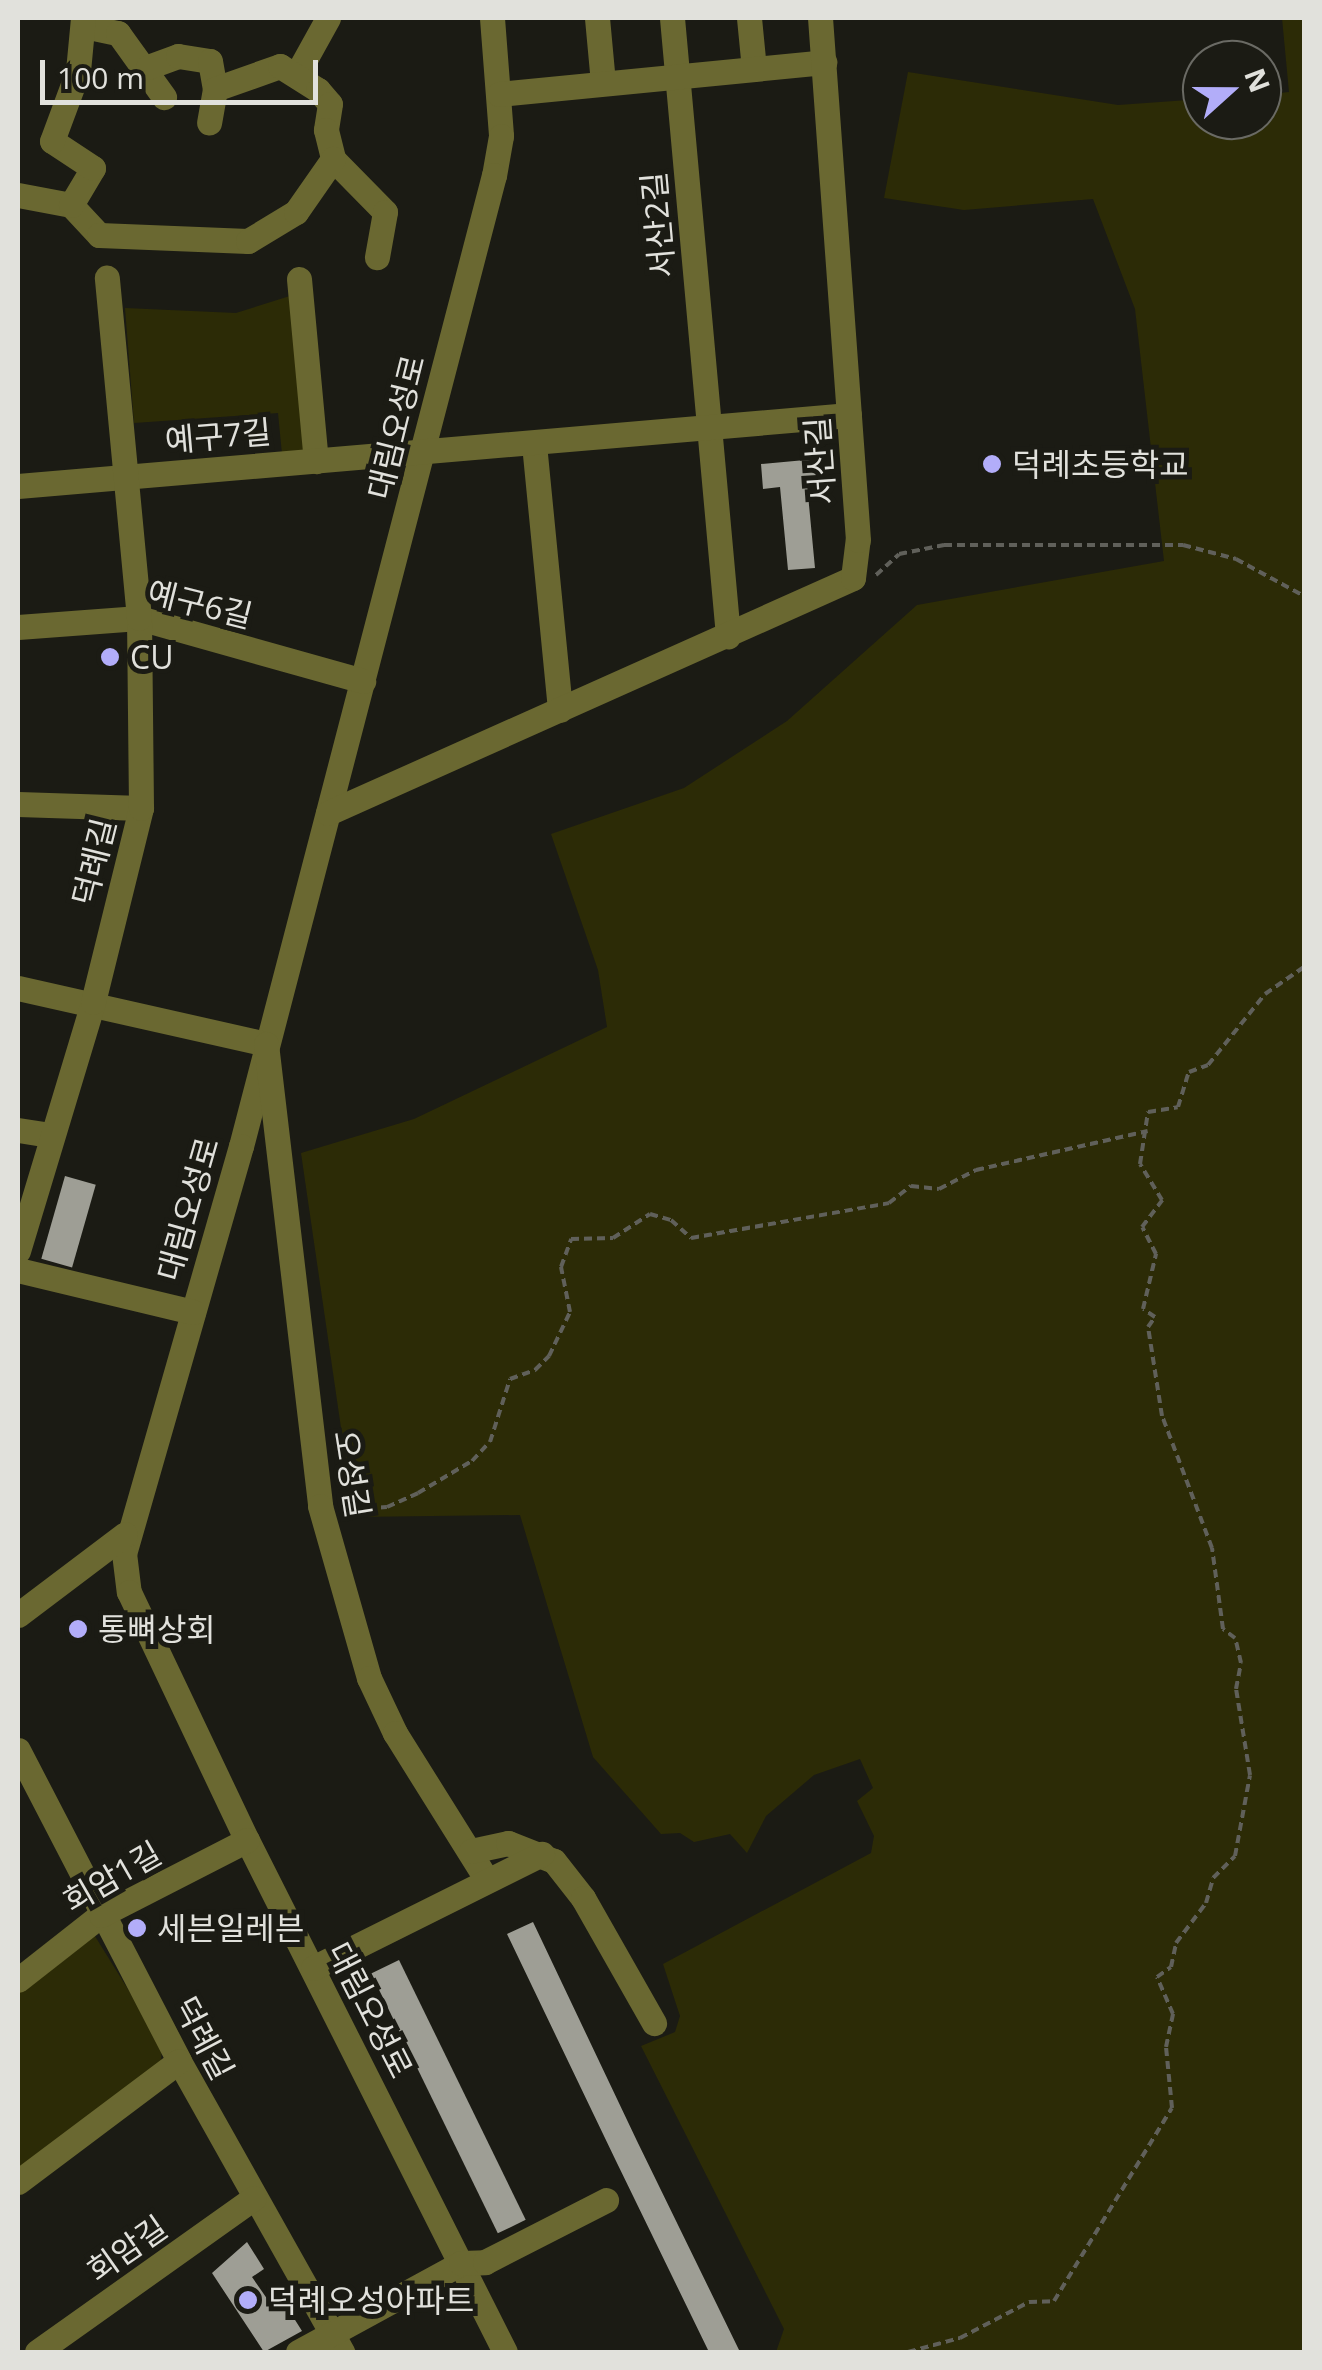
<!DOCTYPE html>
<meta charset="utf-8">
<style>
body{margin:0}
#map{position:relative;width:1322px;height:2370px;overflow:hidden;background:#1b1b14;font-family:"Open Sans","Noto Sans KR",sans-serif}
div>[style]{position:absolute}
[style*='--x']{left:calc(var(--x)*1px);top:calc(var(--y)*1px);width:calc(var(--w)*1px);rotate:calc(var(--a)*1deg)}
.green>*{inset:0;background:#2c2b06}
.building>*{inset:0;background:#9e9e95;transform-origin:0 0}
.path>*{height:4px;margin-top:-2px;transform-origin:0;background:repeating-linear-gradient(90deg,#60605a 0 8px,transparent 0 13px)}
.minor>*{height:25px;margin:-12.5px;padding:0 12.5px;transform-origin:12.5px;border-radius:12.5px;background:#6a6831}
.dots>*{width:28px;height:28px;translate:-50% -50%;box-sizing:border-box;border:5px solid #1b1b14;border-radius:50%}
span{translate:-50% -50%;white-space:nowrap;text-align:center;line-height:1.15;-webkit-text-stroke:10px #1b1b14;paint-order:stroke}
.street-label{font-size:32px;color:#e1e1dc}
.poi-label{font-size:32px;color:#e1e1dc}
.left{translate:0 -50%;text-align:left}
.frame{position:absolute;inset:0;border:20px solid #e1e1dc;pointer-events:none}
.north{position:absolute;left:1182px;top:40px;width:100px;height:100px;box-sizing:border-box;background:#1b1b14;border:2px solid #6a6a64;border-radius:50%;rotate:69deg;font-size:28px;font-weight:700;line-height:40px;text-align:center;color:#e1e1dc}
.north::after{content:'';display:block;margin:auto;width:35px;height:45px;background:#b2adf9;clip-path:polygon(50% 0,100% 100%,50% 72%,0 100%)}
.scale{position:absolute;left:40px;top:60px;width:278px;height:45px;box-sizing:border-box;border:5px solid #e1e1dc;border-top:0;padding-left:12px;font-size:30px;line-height:35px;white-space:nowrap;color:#e1e1dc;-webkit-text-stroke:8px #1b1b14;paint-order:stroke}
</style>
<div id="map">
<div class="green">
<div style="clip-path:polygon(1282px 18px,1304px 18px,1304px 2352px,776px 2352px,784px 2329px,641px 2046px,675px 2032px,680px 2016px,663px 1964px,871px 1853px,874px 1836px,857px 1801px,873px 1788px,860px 1759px,814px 1775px,766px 1816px,747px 1853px,730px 1834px,694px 1842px,680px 1833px,661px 1834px,593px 1757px,520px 1515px,354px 1517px,301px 1153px,414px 1119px,607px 1027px,598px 970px,551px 834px,684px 788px,787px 721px,917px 605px,1164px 561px,1135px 309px,1093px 199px,964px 210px,884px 198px,908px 72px,1118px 105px,1202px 99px,1202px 120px,1262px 120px,1262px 95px,1289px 92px)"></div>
<div style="clip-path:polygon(293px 295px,310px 452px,282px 454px,278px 413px,134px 423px,125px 308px,236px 313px)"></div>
<div style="clip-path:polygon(93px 1933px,162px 2044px,161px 2064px,18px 2172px,18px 1993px)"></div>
</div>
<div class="building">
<div style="clip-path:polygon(816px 459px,818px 483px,807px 484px,815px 568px,788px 570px,780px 487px,763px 489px,761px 464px)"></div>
<div style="left:65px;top:1176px;width:32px;height:86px;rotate:16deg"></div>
<div style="clip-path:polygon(533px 1922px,637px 2141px,740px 2352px,709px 2352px,616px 2161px,507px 1934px)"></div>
<div style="left:399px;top:1960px;width:289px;height:31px;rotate:64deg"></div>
<div style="clip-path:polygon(247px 2242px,264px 2269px,252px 2277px,270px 2303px,280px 2296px,302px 2331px,264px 2352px,212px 2273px)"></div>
</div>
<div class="path">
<div style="--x:876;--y:575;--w:31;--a:-42"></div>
<div style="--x:899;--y:554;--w:46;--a:-11.3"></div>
<div style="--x:944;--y:545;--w:239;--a:0"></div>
<div style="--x:1183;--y:545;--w:55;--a:14.8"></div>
<div style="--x:1236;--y:559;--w:77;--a:28.6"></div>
<div style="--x:342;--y:1510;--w:45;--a:-3.8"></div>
<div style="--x:387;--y:1507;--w:34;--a:-24"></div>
<div style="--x:418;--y:1493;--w:63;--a:-30.7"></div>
<div style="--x:472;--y:1461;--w:26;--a:-47"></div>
<div style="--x:490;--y:1442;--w:66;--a:-72.4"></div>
<div style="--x:510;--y:1379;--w:27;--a:-20"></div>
<div style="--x:535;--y:1370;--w:20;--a:-45"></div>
<div style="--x:549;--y:1356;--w:49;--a:-64.5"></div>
<div style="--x:570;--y:1312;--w:46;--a:-101.3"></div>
<div style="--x:561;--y:1267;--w:30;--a:-70"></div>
<div style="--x:571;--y:1239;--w:42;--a:-1.4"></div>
<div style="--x:613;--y:1238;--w:44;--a:-33"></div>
<div style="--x:650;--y:1214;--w:22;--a:16"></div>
<div style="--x:671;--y:1220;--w:27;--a:42"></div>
<div style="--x:691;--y:1238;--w:201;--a:-10"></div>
<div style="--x:889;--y:1203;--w:28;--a:-38"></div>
<div style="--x:911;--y:1186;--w:28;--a:6"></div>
<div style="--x:939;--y:1189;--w:42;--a:-27.2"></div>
<div style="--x:976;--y:1170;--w:176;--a:-12.8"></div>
<div style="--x:908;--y:2352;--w:54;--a:-15.1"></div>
<div style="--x:960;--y:2338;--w:78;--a:-27.6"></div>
<div style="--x:1029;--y:2302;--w:25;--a:-2"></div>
<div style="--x:1054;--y:2301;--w:226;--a:-58.6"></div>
<div style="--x:1172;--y:2108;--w:61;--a:-95.6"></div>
<div style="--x:1166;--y:2047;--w:34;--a:-78"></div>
<div style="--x:1173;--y:2014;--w:40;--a:-113.4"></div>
<div style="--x:1157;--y:1977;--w:17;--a:-36"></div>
<div style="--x:1171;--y:1967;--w:25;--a:-78"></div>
<div style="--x:1176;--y:1943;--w:50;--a:-53.1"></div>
<div style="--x:1206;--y:1903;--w:26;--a:-74"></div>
<div style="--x:1213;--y:1878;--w:31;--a:-45"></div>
<div style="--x:1235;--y:1856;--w:82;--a:-79.5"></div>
<div style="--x:1250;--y:1775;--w:87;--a:-99.2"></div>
<div style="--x:1236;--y:1689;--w:26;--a:-79"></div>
<div style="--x:1241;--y:1663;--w:26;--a:-103"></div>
<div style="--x:1235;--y:1638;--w:15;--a:-143"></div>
<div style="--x:1223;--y:1629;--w:82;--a:-97.7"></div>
<div style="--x:1212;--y:1548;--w:141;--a:-110.7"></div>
<div style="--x:1162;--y:1416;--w:90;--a:-98.9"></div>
<div style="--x:1148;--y:1327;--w:12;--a:-55"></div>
<div style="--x:1155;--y:1317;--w:14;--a:-146"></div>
<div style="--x:1143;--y:1309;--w:57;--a:-76.7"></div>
<div style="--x:1156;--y:1254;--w:30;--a:-117"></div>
<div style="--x:1142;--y:1227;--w:34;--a:-53"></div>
<div style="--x:1162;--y:1200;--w:42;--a:-121.4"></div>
<div style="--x:1140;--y:1164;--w:53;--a:-81.3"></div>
<div style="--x:1148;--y:1112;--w:30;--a:-9"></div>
<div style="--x:1178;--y:1107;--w:37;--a:-73"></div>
<div style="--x:1189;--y:1072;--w:20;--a:-20"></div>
<div style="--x:1208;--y:1065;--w:91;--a:-51.2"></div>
<div style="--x:1265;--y:994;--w:47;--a:-34.7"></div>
</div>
<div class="minor">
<div style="--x:492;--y:18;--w:118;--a:85.6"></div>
<div style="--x:501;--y:136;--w:40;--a:100"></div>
<div style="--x:494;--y:175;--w:1003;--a:104.6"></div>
<div style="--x:241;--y:1146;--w:423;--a:106"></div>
<div style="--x:124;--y:1553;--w:39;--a:83"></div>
<div style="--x:129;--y:1592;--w:275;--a:64.6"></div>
<div style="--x:247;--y:1840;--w:573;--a:63.26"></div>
<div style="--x:597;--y:18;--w:65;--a:84.7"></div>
<div style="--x:672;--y:18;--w:621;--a:84.82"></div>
<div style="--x:749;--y:18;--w:51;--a:84.4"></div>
<div style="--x:84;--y:26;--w:35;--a:12"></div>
<div style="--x:118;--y:33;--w:79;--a:54.3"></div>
<div style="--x:148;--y:67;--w:32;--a:-20"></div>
<div style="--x:178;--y:56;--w:32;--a:9"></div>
<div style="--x:210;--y:61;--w:28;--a:80"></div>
<div style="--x:215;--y:89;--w:34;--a:100"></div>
<div style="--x:297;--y:74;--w:64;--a:-61"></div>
<div style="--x:215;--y:89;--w:69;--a:-19.5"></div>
<div style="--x:280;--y:66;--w:45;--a:32.3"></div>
<div style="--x:318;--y:90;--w:18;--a:49"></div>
<div style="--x:330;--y:104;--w:26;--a:99"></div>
<div style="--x:326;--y:130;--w:30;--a:76"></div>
<div style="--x:333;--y:159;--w:74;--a:45.5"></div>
<div style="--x:385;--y:212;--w:46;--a:100.1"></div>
<div style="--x:499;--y:94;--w:327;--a:-5.6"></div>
<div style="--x:18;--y:195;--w:54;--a:10.7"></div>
<div style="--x:71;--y:205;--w:41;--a:47"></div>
<div style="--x:99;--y:235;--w:149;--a:2.3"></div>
<div style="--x:248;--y:241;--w:56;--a:-31.1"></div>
<div style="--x:296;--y:212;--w:65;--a:-55.1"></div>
<div style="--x:71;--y:205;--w:43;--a:-59.3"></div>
<div style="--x:93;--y:168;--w:49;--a:-146.6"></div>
<div style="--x:52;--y:141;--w:75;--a:-69.6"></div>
<div style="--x:78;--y:71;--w:53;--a:-84.6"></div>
<div style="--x:299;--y:279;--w:183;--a:84.7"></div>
<div style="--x:534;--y:444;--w:267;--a:84.4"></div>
<div style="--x:18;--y:486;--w:834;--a:-4.88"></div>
<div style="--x:18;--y:627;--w:121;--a:-4.3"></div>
<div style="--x:139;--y:618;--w:233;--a:15.7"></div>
<div style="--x:18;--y:804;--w:123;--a:1.9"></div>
<div style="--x:328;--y:813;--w:575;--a:-24.11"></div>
<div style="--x:853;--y:578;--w:38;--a:-83"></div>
<div style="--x:858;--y:540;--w:523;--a:-94.16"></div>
<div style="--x:18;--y:988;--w:254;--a:12.7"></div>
<div style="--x:266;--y:1044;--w:465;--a:83.3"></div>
<div style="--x:320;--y:1506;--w:179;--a:74.1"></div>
<div style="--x:369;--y:1678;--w:61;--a:64.7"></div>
<div style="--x:395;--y:1733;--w:173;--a:58"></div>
<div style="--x:18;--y:1130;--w:33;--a:9"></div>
<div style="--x:18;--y:1251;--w:260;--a:-73.2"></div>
<div style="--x:93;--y:1002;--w:200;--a:-76.1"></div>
<div style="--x:141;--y:808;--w:190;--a:-90.6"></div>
<div style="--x:139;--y:618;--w:342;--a:-95.4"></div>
<div style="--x:18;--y:1270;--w:180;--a:13.5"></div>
<div style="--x:18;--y:1615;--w:134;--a:-37.1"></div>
<div style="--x:18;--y:1750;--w:350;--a:62.6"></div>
<div style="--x:179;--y:2061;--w:334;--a:60.7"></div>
<div style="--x:471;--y:1851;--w:38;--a:-12"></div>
<div style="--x:508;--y:1843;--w:49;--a:21.4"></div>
<div style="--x:554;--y:1861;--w:47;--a:51.9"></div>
<div style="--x:583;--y:1898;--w:144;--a:60.4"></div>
<div style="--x:313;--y:1968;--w:256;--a:-26.5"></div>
<div style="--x:18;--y:1980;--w:105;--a:-38.1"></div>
<div style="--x:101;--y:1915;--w:164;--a:-27.2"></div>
<div style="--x:18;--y:2182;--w:201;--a:-36.9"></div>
<div style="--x:37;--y:2352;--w:266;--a:-35.4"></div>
<div style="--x:298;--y:2352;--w:186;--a:-28.6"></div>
<div style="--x:461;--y:2263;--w:24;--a:-2"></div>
<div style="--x:485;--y:2262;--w:136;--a:-27.1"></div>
</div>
<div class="dots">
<div style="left:992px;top:464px;background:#b2adf9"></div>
<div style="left:110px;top:657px;background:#b2adf9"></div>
<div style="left:78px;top:1629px;background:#b2adf9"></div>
<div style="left:137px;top:1928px;background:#b2adf9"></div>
<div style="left:248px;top:2300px;background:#b2adf9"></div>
</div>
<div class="street-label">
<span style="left:658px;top:225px;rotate:-95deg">서산2길</span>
<span style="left:396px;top:427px;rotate:-76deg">대림오성로</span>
<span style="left:218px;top:436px;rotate:-5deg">예구7길</span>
<span style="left:820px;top:461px;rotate:-94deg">서산길</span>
<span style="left:200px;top:604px;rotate:14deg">예구6길</span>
<span style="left:94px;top:862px;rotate:-76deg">덕례길</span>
<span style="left:188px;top:1209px;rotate:-74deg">대림오성로</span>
<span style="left:352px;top:1474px;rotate:81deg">오성길</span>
<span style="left:112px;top:1877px;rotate:-30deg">회암1길</span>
<span style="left:370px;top:2010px;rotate:63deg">대림오성로</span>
<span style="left:204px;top:2038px;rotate:62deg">덕례길</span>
<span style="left:127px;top:2249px;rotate:-35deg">회암길</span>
</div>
<div class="poi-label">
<span class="left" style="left:1012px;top:464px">덕례초등학교</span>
<span class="left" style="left:130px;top:657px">CU</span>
<span class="left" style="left:98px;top:1629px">통뼈상회</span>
<span class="left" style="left:157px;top:1928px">세븐일레븐</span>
<span class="left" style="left:268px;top:2300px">덕례오성아파트</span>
</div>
<div class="frame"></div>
<div class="north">N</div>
<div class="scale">100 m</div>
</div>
